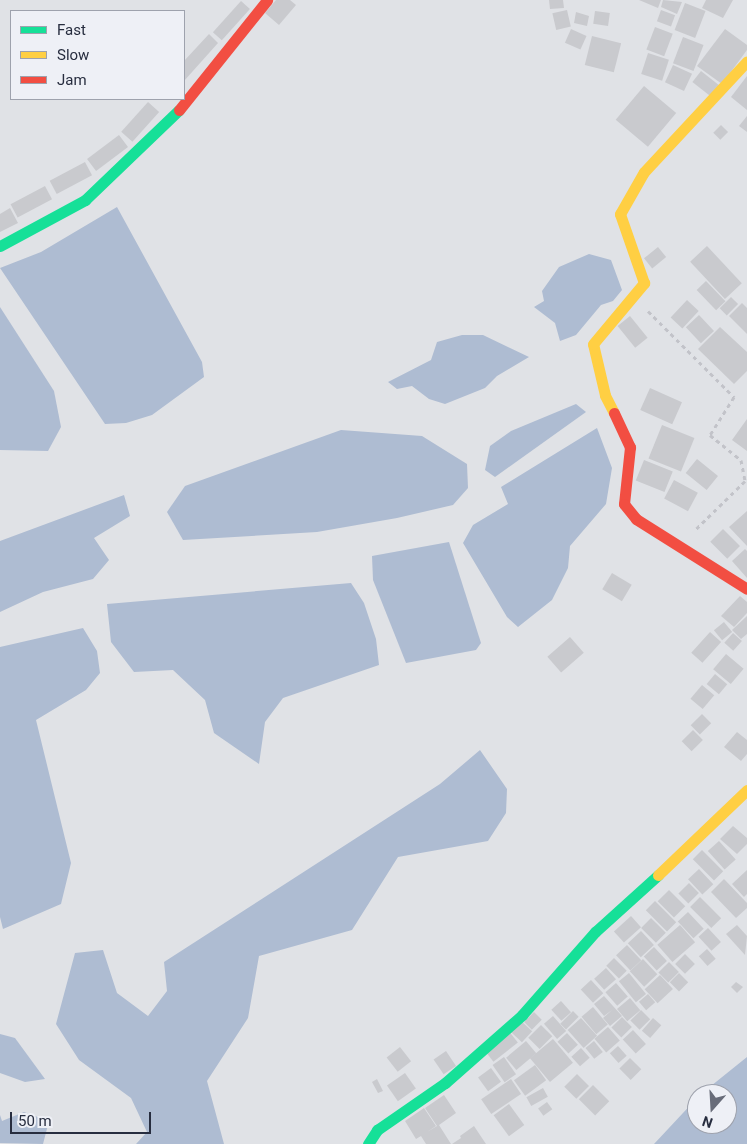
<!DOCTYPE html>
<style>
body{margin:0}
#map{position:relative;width:747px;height:1144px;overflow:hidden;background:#e0e2e6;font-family:Roboto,sans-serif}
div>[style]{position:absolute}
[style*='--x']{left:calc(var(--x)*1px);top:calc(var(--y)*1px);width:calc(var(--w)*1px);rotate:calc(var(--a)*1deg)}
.water>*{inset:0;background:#aebcd2}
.building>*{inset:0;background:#c9cace;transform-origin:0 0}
.path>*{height:3px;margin-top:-1.5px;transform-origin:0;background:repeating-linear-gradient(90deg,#c2c3c9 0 4px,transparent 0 8px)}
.fast>*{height:11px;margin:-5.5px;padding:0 5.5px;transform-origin:5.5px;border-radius:5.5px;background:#16e098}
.slow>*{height:11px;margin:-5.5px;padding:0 5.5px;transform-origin:5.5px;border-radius:5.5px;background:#ffcf43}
.jam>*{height:11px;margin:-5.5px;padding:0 5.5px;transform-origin:5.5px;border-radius:5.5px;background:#f24e42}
span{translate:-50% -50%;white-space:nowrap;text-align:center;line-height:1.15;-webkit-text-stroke:4px #eef0f6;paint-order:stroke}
.legend{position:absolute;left:10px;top:10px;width:175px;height:90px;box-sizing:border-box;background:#eef0f6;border:1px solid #9ea2ad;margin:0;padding:6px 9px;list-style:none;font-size:15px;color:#272d3f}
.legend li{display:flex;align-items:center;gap:10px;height:25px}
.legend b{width:25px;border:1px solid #9ea2ad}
.north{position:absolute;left:687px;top:1084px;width:50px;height:50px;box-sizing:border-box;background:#eef0f6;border:1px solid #9ea2ad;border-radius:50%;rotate:199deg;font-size:14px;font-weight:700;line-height:20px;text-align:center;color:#272d3f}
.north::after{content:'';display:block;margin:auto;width:18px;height:22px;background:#686c79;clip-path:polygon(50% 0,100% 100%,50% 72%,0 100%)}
.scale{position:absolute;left:10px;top:1112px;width:141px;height:22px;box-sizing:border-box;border:2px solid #272d3f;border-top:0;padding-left:6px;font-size:15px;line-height:18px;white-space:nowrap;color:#272d3f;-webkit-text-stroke:4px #eef0f6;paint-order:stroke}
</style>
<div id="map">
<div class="water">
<div style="clip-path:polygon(117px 207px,202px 362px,204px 377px,152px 415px,126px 423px,105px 424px,0 268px,41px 252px)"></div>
<div style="clip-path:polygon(589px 254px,611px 260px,622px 290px,613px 301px,601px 305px,576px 335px,560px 341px,555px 323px,534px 307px,544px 301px,542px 291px,559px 267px)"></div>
<div style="clip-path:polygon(0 307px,54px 391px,61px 427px,48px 451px,0 450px)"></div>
<div style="clip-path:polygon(462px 335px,483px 335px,529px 357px,497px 376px,485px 388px,445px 404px,429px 399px,412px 386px,397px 389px,388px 382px,431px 360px,437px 342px)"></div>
<div style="clip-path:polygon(576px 404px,586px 412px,495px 477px,485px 470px,490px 446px,511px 431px)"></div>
<div style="clip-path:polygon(597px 428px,612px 468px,606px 504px,570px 546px,568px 568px,552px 600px,518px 627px,507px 617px,463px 543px,473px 525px,508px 504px,501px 487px)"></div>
<div style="clip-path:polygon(341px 430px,422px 436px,467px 464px,468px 488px,453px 505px,397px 518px,317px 532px,183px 540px,167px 512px,185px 486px)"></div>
<div style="clip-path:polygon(124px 495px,130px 516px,94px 538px,109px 560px,93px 579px,43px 592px,0 612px,0 541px)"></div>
<div style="clip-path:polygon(449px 542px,481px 643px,476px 650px,406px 663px,373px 580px,372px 556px)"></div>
<div style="clip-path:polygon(351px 583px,364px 603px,376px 639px,379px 665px,283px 698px,265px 722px,259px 764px,214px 733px,205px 700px,173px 670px,134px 672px,111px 642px,107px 604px)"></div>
<div style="clip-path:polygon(83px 628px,97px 651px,100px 673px,86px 690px,36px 720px,71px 863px,61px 904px,3px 929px,0 917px,0 647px)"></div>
<div style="clip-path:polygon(480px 750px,507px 789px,506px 813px,488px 841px,398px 857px,352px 930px,259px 956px,248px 1018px,207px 1081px,224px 1144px,136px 1144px,147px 1132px,131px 1098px,79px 1060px,56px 1024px,75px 953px,103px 950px,117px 993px,148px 1016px,167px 991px,164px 962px,440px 784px)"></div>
<div style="clip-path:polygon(0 1034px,15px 1038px,45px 1079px,25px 1082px,0 1073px)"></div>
<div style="clip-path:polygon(747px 1057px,747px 1144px,654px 1144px,697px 1098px,697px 1124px,727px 1124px,727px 1094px,701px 1094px)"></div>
<div style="clip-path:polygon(24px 1112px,49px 1121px,43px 1144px,0 1143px,0 1115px,2px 1121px)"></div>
</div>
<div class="building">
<div style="clip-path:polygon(276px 0,290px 0,296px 5px,279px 25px,265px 13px)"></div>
<div style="clip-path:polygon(549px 0,563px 0,564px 8px,550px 9px)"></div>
<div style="clip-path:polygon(639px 0,661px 0,658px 8px)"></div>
<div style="clip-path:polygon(663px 0,682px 2px,677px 14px,661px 7px)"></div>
<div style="clip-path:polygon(706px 0,733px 0,723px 18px,702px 8px)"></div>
<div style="left:241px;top:1px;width:12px;height:42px;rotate:42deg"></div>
<div style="left:685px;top:3px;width:22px;height:29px;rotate:21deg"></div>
<div style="left:567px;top:10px;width:17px;height:15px;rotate:77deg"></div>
<div style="left:661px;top:10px;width:15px;height:12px;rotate:20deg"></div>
<div style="left:595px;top:11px;width:15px;height:13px;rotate:8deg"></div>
<div style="clip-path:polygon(576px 12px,589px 16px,587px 26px,574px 23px)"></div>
<div style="left:655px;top:27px;width:19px;height:24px;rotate:21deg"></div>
<div style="left:571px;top:29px;width:17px;height:15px;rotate:24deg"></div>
<div style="clip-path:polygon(725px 29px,747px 45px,747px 50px,722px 84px,697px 66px)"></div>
<div style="clip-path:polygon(209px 34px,218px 43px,184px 81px,184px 61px)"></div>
<div style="left:592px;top:36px;width:30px;height:30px;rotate:14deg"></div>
<div style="left:683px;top:37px;width:22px;height:28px;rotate:21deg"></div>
<div style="left:648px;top:53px;width:22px;height:22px;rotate:18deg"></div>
<div style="left:673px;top:65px;width:21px;height:19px;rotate:25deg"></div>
<div style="left:701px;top:71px;width:23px;height:14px;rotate:38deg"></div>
<div style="clip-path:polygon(747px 76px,747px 110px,731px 97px)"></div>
<div style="left:644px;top:86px;width:42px;height:44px;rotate:40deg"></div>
<div style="left:148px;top:102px;width:15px;height:40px;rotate:42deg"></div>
<div style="clip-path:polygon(747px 116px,747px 132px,739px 126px)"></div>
<div style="left:721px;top:125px;width:10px;height:11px;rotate:45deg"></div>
<div style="left:119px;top:135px;width:15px;height:40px;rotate:53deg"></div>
<div style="left:85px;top:162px;width:15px;height:40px;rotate:62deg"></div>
<div style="left:45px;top:186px;width:15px;height:39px;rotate:62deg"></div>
<div style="clip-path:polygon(10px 208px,18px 223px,0 232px,0 214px)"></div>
<div style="left:707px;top:246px;width:51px;height:23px;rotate:47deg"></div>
<div style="left:658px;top:247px;width:13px;height:18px;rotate:51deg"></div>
<div style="left:706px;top:281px;width:28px;height:13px;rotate:46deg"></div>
<div style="left:731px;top:297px;width:10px;height:16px;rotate:45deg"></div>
<div style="left:687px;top:300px;width:16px;height:24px;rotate:43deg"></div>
<div style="clip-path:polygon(742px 303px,747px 308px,747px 334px,729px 316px)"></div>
<div style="left:699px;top:315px;width:22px;height:18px;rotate:47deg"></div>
<div style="left:630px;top:316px;width:28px;height:16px;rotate:51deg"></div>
<div style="clip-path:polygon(720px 327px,747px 352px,747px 371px,734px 384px,698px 349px)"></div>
<div style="left:650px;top:388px;width:35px;height:24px;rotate:24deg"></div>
<div style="clip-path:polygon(747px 419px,747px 451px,732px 440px)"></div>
<div style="left:662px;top:425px;width:35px;height:36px;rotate:22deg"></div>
<div style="left:697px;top:459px;width:27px;height:18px;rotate:39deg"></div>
<div style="left:644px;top:460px;width:31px;height:22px;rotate:22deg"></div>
<div style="left:674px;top:480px;width:27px;height:21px;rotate:28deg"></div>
<div style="clip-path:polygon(747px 511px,747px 546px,729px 527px)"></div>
<div style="left:723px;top:529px;width:24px;height:18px;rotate:45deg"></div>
<div style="clip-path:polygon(745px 549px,747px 551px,747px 578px,732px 561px)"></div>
<div style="left:612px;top:573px;width:23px;height:19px;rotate:31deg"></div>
<div style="clip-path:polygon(740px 596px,747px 602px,747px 613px,734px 627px,721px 616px)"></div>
<div style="clip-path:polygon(747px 616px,747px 634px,741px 639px,732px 630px)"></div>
<div style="left:724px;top:622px;width:13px;height:13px;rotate:51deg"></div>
<div style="left:710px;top:632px;width:15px;height:28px;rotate:42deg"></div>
<div style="left:733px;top:633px;width:12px;height:13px;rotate:42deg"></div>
<div style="left:570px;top:637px;width:21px;height:30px;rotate:49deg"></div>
<div style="left:726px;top:654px;width:23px;height:20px;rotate:40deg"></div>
<div style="left:715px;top:674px;width:16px;height:13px;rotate:40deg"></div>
<div style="left:702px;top:685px;width:16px;height:18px;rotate:40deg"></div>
<div style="left:702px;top:714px;width:13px;height:16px;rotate:45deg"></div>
<div style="left:693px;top:730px;width:14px;height:16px;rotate:45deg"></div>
<div style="clip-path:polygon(737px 732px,747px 740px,747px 754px,741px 761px,724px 747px)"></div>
<div style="clip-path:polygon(733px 826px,747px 838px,747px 844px,737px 854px,720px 839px)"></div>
<div style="left:719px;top:841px;width:25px;height:15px;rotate:48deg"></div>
<div style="left:702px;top:850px;width:30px;height:13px;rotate:45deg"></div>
<div style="left:699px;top:869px;width:21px;height:15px;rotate:47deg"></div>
<div style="clip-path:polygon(747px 870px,747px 894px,744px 897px,732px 884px)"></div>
<div style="clip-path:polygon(724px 879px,747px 903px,747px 908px,736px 918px,711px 892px)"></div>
<div style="left:689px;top:883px;width:14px;height:15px;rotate:45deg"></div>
<div style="left:669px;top:890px;width:23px;height:16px;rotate:45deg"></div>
<div style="left:700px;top:897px;width:30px;height:14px;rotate:45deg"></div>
<div style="left:655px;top:901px;width:30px;height:13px;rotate:45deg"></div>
<div style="left:688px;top:912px;width:23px;height:14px;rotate:47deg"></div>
<div style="left:631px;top:916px;width:15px;height:23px;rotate:48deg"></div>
<div style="left:651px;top:918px;width:21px;height:14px;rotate:45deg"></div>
<div style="left:680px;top:925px;width:23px;height:30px;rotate:49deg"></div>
<div style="clip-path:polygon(737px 925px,747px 936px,745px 955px,726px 934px)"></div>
<div style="left:708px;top:928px;width:19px;height:13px;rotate:47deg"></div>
<div style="left:641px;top:931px;width:19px;height:18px;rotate:47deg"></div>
<div style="left:627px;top:945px;width:21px;height:15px;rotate:47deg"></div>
<div style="left:654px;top:947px;width:19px;height:14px;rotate:47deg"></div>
<div style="left:707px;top:949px;width:13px;height:11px;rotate:48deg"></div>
<div style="left:685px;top:954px;width:14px;height:14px;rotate:45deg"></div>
<div style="left:614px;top:958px;width:18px;height:11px;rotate:45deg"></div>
<div style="left:643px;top:959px;width:21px;height:18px;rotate:47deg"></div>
<div style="left:669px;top:962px;width:14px;height:15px;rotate:45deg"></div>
<div style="left:606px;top:968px;width:15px;height:16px;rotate:48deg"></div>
<div style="left:629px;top:973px;width:27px;height:13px;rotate:51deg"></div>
<div style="left:679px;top:973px;width:13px;height:13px;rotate:45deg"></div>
<div style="left:660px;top:975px;width:19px;height:21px;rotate:47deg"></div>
<div style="left:591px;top:980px;width:18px;height:14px;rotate:47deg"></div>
<div style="clip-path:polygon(736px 982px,743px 987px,737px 993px,731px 987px)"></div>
<div style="left:616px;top:983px;width:18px;height:14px;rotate:49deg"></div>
<div style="left:648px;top:994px;width:11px;height:12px;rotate:49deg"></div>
<div style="clip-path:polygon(604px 996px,622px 1016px,610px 1026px,603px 1018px,612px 1010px,604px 1016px,594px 1004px)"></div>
<div style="left:630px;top:998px;width:16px;height:17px;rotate:50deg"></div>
<div style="left:561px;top:1001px;width:15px;height:13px;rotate:48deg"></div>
<div style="left:593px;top:1007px;width:23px;height:15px;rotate:50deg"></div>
<div style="left:641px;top:1010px;width:13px;height:15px;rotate:45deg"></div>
<div style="left:573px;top:1011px;width:8px;height:18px;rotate:45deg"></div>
<div style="left:534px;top:1012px;width:11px;height:14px;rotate:45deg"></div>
<div style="left:553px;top:1016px;width:20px;height:12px;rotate:49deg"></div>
<div style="left:622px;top:1017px;width:14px;height:15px;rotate:45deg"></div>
<div style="left:581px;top:1018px;width:24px;height:18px;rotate:48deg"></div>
<div style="left:653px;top:1018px;width:11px;height:17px;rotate:41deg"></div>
<div style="left:519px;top:1019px;width:18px;height:15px;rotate:43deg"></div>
<div style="left:541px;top:1025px;width:16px;height:18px;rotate:45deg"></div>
<div style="left:608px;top:1027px;width:18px;height:18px;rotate:49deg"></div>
<div style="left:508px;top:1030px;width:16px;height:31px;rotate:52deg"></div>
<div style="left:633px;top:1030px;width:19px;height:14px;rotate:47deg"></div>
<div style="left:567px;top:1033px;width:16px;height:13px;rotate:47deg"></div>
<div style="left:553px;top:1039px;width:31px;height:30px;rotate:50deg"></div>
<div style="left:526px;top:1041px;width:16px;height:26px;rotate:50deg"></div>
<div style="left:594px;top:1041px;width:14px;height:11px;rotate:51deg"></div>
<div style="left:618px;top:1046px;width:13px;height:11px;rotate:48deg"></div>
<div style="left:400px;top:1047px;width:18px;height:17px;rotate:52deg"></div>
<div style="left:581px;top:1048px;width:13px;height:13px;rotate:48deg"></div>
<div style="left:446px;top:1051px;width:18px;height:15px;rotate:56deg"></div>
<div style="left:504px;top:1057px;width:21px;height:14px;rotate:55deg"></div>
<div style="left:630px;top:1058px;width:16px;height:15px;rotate:45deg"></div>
<div style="left:535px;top:1065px;width:19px;height:26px;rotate:54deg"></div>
<div style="left:491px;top:1068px;width:17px;height:16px;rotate:54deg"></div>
<div style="left:405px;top:1073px;width:19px;height:22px;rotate:55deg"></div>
<div style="left:577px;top:1074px;width:17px;height:18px;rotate:45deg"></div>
<div style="clip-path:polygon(377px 1079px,383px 1091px,378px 1093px,372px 1082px)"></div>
<div style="left:511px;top:1079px;width:18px;height:36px;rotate:56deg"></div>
<div style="left:593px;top:1085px;width:23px;height:20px;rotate:45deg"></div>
<div style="left:543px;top:1088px;width:10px;height:19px;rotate:61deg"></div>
<div style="clip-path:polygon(444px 1095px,456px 1113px,439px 1125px,451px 1144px,426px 1144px,421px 1136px,416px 1139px,405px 1121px,424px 1108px,436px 1126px,427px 1132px,437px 1126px,425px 1108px)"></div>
<div style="left:547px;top:1102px;width:9px;height:11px;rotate:54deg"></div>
<div style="left:509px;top:1104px;width:26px;height:19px;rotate:54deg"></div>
<div style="clip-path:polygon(474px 1126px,486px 1144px,452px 1144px,461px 1138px,460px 1136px)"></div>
</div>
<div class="path">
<div style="--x:648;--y:311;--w:122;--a:45"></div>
<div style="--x:734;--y:397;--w:45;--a:122.3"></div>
<div style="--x:710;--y:435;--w:40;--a:39"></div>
<div style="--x:741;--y:460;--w:21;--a:79"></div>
<div style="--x:745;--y:481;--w:71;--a:135.6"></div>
</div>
<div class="fast">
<div style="--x:0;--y:246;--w:97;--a:-28.4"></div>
<div style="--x:85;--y:200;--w:130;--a:-43.8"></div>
<div style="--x:368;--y:1144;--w:17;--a:-57"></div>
<div style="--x:377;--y:1130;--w:83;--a:-34.7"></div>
<div style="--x:445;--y:1083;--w:103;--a:-41.4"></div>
<div style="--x:522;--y:1015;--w:111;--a:-48.7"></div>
<div style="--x:595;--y:932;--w:85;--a:-42.1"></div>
</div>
<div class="slow">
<div style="--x:614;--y:413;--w:20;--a:-117"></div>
<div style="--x:605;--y:395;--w:52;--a:-103.2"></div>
<div style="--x:593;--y:344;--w:80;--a:-50.1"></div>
<div style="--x:644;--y:283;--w:73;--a:-109.2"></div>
<div style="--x:620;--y:214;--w:48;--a:-60.3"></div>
<div style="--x:644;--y:172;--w:151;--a:-47.1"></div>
<div style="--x:658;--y:875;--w:123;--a:-43.7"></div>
</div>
<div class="jam">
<div style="--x:179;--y:110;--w:141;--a:-51.3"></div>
<div style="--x:614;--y:413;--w:38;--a:65"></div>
<div style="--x:630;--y:447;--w:57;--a:96"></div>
<div style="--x:624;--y:504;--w:19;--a:51"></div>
<div style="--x:636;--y:519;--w:131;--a:32.2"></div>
</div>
<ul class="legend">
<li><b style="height:6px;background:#16e098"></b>Fast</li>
<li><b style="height:6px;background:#ffcf43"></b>Slow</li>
<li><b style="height:6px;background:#f24e42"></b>Jam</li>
</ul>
<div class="north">N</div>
<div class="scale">50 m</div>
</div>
